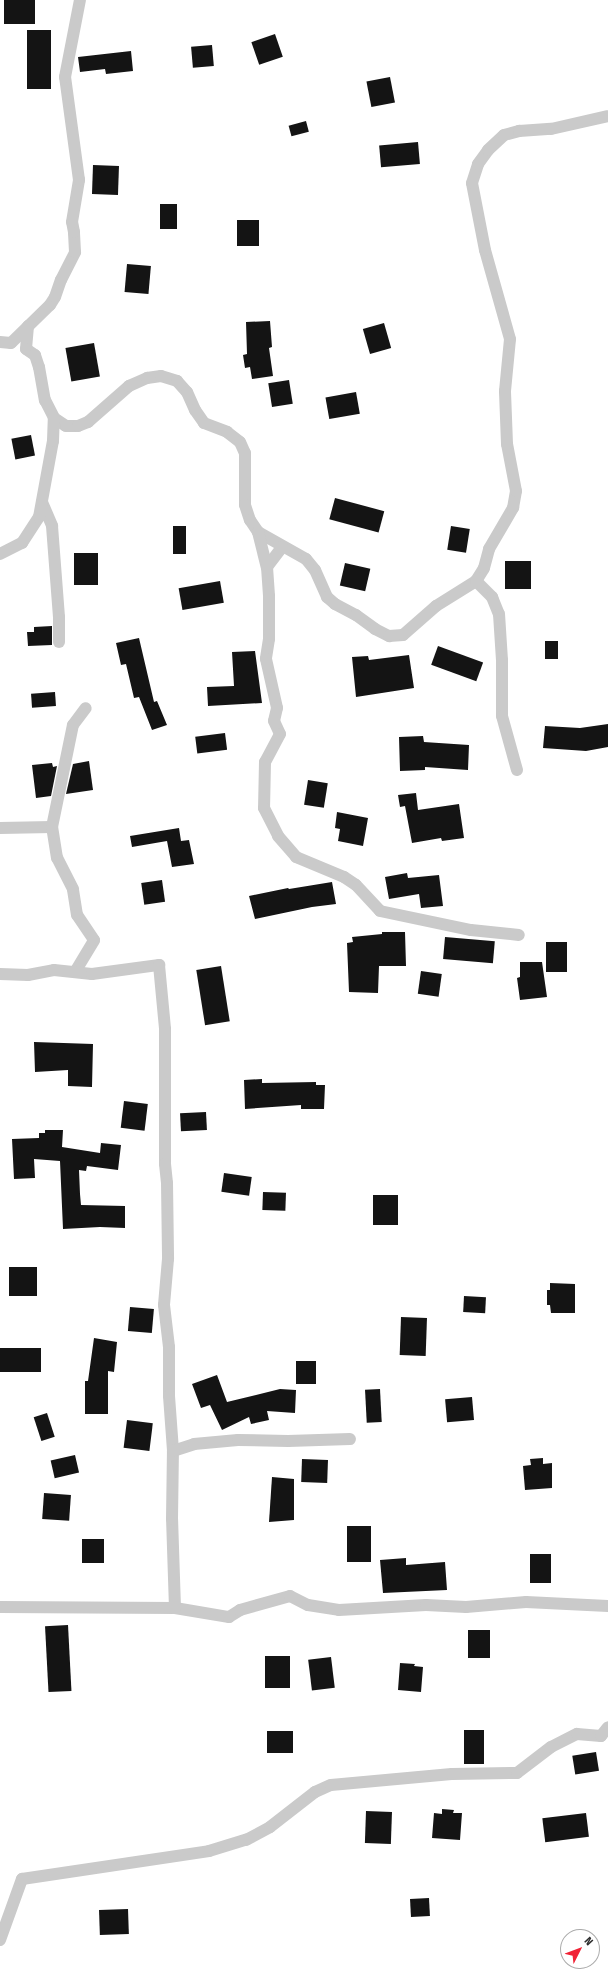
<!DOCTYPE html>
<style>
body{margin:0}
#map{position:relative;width:608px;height:1977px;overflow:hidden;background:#fff;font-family:"Fira Sans Condensed",sans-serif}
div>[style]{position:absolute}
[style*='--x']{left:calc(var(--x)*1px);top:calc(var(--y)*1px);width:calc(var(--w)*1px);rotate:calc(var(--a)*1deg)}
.building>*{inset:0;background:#141414;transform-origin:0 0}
.minor>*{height:12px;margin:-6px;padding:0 6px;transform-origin:6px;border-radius:6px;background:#cacaca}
span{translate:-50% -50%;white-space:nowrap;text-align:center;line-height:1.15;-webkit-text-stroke:4px #fff;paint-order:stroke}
.north{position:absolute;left:560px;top:1929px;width:40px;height:40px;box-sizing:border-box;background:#fff;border:1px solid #ababab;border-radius:50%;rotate:48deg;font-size:11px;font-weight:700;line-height:16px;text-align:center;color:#2d2d2d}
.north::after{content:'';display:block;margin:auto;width:14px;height:18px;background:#f12235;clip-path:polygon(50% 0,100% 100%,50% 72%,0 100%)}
</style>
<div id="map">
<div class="building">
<div style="left:4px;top:0;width:31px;height:24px"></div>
<div style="left:27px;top:30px;width:24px;height:59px"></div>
<div style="left:275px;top:34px;width:24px;height:25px;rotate:71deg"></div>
<div style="left:212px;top:45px;width:21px;height:21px;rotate:85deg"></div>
<div style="clip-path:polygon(131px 51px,133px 71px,106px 74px,105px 69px,80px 72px,78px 57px)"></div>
<div style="left:390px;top:77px;width:26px;height:24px;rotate:79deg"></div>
<div style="left:306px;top:121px;width:11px;height:18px;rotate:75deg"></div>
<div style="left:418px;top:142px;width:22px;height:39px;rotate:85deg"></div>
<div style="left:93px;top:165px;width:26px;height:29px;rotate:2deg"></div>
<div style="left:160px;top:204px;width:17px;height:25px"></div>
<div style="left:237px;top:220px;width:22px;height:26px"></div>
<div style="left:127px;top:264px;width:24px;height:28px;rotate:5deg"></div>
<div style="clip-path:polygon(270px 321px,272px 347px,269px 348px,273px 376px,252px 379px,250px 367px,245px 368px,243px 355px,247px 354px,246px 322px)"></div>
<div style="left:384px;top:323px;width:26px;height:22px;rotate:74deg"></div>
<div style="left:94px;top:343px;width:34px;height:29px;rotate:80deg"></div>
<div style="left:289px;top:380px;width:24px;height:21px;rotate:81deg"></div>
<div style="left:356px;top:392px;width:22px;height:31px;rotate:80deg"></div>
<div style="left:31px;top:435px;width:21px;height:20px;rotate:79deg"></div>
<div style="left:335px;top:498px;width:51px;height:22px;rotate:15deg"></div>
<div style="left:173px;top:526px;width:13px;height:28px"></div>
<div style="left:451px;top:526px;width:19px;height:24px;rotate:9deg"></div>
<div style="left:74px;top:553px;width:24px;height:32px"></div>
<div style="left:505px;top:561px;width:26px;height:28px"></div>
<div style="left:345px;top:563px;width:26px;height:23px;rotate:13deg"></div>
<div style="left:220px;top:581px;width:22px;height:42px;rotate:80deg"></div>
<div style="clip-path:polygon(52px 626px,52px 645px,28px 646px,27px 632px,34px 632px,34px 627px)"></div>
<div style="clip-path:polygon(139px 638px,154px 702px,157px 701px,167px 725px,152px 730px,139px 697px,134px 698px,126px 664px,121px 665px,116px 643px)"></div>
<div style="left:545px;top:641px;width:13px;height:18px"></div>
<div style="left:438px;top:646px;width:48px;height:20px;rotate:20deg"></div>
<div style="clip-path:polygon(255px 651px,262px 703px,208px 706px,207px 687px,234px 686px,232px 652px)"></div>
<div style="clip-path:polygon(409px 655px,414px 688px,356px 697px,352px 657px,368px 656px,369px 660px)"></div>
<div style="left:55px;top:692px;width:14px;height:24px;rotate:86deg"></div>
<div style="clip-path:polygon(608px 724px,608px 747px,586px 751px,543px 748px,545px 726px,580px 728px)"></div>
<div style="left:225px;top:733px;width:17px;height:30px;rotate:83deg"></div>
<div style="clip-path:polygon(423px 736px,424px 742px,469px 745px,468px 770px,425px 767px,425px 770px,400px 771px,399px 737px)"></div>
<div style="clip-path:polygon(89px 761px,93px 790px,66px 794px,73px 764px)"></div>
<div style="clip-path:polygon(52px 763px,53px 767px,57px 766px,51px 796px,36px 798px,32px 765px)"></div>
<div style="left:308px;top:780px;width:20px;height:25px;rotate:9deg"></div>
<div style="clip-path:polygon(416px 793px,418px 810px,459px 804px,464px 838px,442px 841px,441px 838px,412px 843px,405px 806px,400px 807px,398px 795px)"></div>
<div style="clip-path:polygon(337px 812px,368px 818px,363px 846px,338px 841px,340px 829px,335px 828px)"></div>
<div style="clip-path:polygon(179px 828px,181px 841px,189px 840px,194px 864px,172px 867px,167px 841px,132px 847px,130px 836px)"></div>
<div style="clip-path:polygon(407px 873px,408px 878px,439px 875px,443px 906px,421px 908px,419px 894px,389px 899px,385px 877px)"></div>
<div style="left:162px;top:880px;width:22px;height:21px;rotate:82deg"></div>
<div style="clip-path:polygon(332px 882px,336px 904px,312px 907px,255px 919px,249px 896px,288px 888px,289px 889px)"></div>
<div style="clip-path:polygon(382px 932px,405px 932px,406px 966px,379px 966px,378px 993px,349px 992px,347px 943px,353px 942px,352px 937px,382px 934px)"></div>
<div style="left:445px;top:937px;width:50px;height:22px;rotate:5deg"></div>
<div style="left:546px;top:942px;width:21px;height:30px"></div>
<div style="clip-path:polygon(520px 962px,542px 962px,547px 997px,520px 1000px,517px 978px,520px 977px)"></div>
<div style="left:221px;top:966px;width:56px;height:25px;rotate:81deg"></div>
<div style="left:421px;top:971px;width:21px;height:23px;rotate:8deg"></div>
<div style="clip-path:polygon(34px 1042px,93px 1044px,92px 1087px,68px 1086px,68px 1070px,35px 1072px)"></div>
<div style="clip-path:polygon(262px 1079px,262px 1083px,316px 1082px,316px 1085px,325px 1085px,324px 1109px,301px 1109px,301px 1105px,245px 1109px,244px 1080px)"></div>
<div style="left:124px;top:1101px;width:24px;height:27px;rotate:7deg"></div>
<div style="left:206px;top:1112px;width:18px;height:26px;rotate:87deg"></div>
<div style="clip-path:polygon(45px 1130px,63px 1130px,62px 1147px,100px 1153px,101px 1143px,121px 1145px,118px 1170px,87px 1166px,86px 1171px,79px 1170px,80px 1194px,81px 1205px,125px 1206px,125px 1228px,100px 1227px,63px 1229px,60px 1161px,34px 1159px,35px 1178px,14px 1179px,12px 1139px,39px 1138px,39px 1133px,45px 1133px)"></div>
<div style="left:224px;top:1173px;width:28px;height:19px;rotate:8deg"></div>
<div style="left:263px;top:1192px;width:23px;height:18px;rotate:2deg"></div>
<div style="left:373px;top:1195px;width:25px;height:30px"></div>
<div style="left:9px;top:1267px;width:28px;height:29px"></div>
<div style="clip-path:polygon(550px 1283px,575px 1284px,575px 1313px,551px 1313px,550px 1305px,547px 1305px,547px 1290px,550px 1290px)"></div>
<div style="left:464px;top:1296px;width:22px;height:16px;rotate:3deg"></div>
<div style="left:130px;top:1307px;width:24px;height:24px;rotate:5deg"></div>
<div style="left:401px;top:1317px;width:26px;height:38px;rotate:2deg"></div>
<div style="clip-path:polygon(94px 1338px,117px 1342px,114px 1372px,108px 1371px,108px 1414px,85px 1414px,85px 1381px,88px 1381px)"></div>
<div style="left:41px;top:1348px;width:24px;height:41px;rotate:90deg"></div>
<div style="left:296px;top:1361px;width:20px;height:23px"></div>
<div style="clip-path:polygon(217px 1375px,227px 1402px,280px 1389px,296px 1390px,295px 1413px,267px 1411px,269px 1420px,251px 1424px,249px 1417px,222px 1430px,210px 1405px,201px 1408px,192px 1384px)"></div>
<div style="left:380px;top:1389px;width:33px;height:15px;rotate:87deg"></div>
<div style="left:472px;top:1397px;width:23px;height:27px;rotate:85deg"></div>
<div style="left:47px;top:1413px;width:25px;height:14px;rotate:72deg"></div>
<div style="left:127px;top:1420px;width:26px;height:28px;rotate:7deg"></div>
<div style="left:75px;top:1455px;width:18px;height:25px;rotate:77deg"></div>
<div style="clip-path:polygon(543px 1458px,543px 1464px,552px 1463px,552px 1488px,525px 1490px,523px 1466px,531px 1465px,530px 1459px)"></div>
<div style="left:302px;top:1459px;width:26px;height:23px;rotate:2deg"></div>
<div style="clip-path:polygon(272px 1477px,294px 1479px,294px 1520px,269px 1522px)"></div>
<div style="left:44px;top:1493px;width:27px;height:26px;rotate:4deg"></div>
<div style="left:347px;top:1526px;width:24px;height:36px"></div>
<div style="left:82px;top:1539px;width:22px;height:24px"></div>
<div style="left:530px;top:1554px;width:21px;height:29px"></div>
<div style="clip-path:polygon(406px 1558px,406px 1565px,445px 1562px,447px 1590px,383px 1593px,380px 1560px)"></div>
<div style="left:68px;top:1625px;width:66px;height:23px;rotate:87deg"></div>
<div style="left:468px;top:1630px;width:22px;height:28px"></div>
<div style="left:265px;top:1656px;width:25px;height:32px"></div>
<div style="left:331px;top:1657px;width:31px;height:23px;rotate:83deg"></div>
<div style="clip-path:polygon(400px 1663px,415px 1664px,414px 1666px,423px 1667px,421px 1692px,398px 1690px)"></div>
<div style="left:464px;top:1730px;width:20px;height:34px"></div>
<div style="left:293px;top:1731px;width:22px;height:26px;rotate:90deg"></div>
<div style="left:596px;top:1752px;width:19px;height:24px;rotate:81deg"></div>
<div style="clip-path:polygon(442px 1809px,454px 1810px,453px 1813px,462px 1813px,460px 1840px,432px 1838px,434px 1813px,442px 1814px)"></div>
<div style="left:366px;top:1811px;width:26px;height:32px;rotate:2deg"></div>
<div style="left:586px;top:1813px;width:24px;height:44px;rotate:83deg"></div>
<div style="left:429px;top:1898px;width:18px;height:19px;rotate:87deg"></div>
<div style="left:128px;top:1909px;width:25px;height:29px;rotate:88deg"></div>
</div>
<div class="minor">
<div style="--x:28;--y:326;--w:23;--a:95"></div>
<div style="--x:26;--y:349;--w:11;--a:34"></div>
<div style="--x:35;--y:355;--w:13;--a:72"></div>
<div style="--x:39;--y:367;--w:34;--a:80"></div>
<div style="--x:45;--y:400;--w:20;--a:63"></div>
<div style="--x:54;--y:418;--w:14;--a:34"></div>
<div style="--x:66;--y:426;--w:12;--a:0"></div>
<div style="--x:78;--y:426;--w:11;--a:-22"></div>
<div style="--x:88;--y:422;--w:55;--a:-41.3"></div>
<div style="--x:129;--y:386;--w:20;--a:-24"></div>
<div style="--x:147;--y:378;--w:14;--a:-8"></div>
<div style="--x:161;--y:376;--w:17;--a:17"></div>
<div style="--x:177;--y:381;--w:15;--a:48"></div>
<div style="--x:187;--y:392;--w:20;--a:66"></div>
<div style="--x:195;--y:410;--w:16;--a:55"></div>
<div style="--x:204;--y:423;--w:25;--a:21"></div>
<div style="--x:227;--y:432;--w:16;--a:38"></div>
<div style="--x:240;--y:442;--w:12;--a:66"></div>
<div style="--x:245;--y:453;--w:52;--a:90"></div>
<div style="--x:245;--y:505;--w:16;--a:72"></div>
<div style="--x:250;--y:520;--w:14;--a:56"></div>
<div style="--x:258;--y:532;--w:55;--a:29.4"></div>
<div style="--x:306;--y:559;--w:14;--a:51"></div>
<div style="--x:315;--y:570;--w:30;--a:66"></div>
<div style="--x:327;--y:597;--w:11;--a:41"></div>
<div style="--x:335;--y:604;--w:24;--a:28"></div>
<div style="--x:356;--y:615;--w:24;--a:36"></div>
<div style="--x:375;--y:629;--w:16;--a:27"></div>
<div style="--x:389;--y:636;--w:14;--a:-4"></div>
<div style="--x:403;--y:635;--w:44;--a:-41.3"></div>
<div style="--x:436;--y:606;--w:47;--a:-32"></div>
<div style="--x:476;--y:581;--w:15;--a:-58"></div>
<div style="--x:484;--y:568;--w:20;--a:-75"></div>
<div style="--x:489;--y:549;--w:48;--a:-59.7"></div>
<div style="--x:513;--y:508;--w:17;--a:-80"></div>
<div style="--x:516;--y:491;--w:48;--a:-100.8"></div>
<div style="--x:507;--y:444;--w:53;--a:-92.2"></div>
<div style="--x:505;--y:391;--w:52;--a:-84.5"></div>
<div style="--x:510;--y:339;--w:92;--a:-105.7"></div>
<div style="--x:485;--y:250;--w:68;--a:-101"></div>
<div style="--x:472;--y:183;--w:20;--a:-72"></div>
<div style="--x:478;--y:164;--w:17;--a:-54"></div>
<div style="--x:488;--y:150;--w:22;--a:-43"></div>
<div style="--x:504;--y:135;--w:16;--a:-15"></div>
<div style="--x:519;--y:131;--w:32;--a:-4"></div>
<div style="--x:551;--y:129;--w:58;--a:-12.8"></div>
<div style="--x:0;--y:342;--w:11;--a:5"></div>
<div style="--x:11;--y:343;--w:54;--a:-44.3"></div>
<div style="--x:50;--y:305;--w:9;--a:-58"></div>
<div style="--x:55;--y:297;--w:18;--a:-71"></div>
<div style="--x:61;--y:280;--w:31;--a:-63"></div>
<div style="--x:75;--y:252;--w:20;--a:-93"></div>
<div style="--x:74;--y:232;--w:10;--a:-101"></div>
<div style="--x:72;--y:222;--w:43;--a:-80.5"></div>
<div style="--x:79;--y:180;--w:104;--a:-97.7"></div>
<div style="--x:65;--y:77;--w:78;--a:-79"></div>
<div style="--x:42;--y:502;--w:26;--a:67"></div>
<div style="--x:52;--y:526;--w:91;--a:85.6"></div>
<div style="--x:59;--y:617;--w:25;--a:90"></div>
<div style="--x:258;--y:532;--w:36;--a:76"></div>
<div style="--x:267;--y:567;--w:29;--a:86"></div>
<div style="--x:269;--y:596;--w:43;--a:90"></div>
<div style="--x:269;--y:639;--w:20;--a:99"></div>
<div style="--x:266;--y:659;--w:50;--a:77.3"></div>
<div style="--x:277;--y:708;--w:13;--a:103"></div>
<div style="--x:274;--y:721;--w:14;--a:65"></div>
<div style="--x:280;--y:734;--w:32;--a:118"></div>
<div style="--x:265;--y:762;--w:46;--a:91.2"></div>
<div style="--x:264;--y:808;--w:31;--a:63"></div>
<div style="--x:278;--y:836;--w:28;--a:49"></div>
<div style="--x:296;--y:857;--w:52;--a:22.6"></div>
<div style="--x:344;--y:877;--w:14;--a:34"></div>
<div style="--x:356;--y:885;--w:35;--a:47"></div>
<div style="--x:380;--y:911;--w:93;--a:11.8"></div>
<div style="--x:471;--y:930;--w:48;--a:5.9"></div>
<div style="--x:0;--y:554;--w:25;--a:-27"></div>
<div style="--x:22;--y:543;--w:31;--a:-57"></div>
<div style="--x:39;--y:517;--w:77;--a:-79.6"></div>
<div style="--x:53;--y:441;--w:23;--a:-88"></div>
<div style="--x:267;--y:567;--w:25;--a:-53"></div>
<div style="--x:476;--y:581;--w:23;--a:45"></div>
<div style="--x:492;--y:597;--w:18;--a:68"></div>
<div style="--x:499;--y:614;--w:46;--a:86.3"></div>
<div style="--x:502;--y:660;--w:56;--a:90"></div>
<div style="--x:502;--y:716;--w:56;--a:74.5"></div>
<div style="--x:0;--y:828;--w:52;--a:-1.1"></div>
<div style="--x:75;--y:972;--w:37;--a:-59"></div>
<div style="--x:94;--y:940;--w:30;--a:-124"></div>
<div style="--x:77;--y:915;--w:26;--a:-99"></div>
<div style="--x:73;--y:889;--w:35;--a:-117"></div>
<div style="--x:57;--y:858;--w:31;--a:-99"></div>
<div style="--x:52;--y:827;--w:104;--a:-78.4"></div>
<div style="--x:73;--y:725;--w:21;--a:-53"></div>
<div style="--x:0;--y:974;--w:28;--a:2"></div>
<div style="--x:28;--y:975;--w:26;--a:-11"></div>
<div style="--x:54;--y:970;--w:38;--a:6"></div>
<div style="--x:92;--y:974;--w:68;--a:-7.7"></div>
<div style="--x:159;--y:965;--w:64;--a:84.6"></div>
<div style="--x:165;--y:1029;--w:135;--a:90"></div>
<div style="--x:165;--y:1164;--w:19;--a:84"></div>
<div style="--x:167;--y:1183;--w:76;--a:89.2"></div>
<div style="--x:168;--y:1259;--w:46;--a:95"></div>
<div style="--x:164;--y:1305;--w:42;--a:83.2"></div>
<div style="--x:169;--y:1347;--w:49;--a:90"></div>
<div style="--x:169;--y:1396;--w:55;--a:85.8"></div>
<div style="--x:0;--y:1607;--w:175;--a:0.3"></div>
<div style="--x:175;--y:1608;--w:55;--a:9.5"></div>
<div style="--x:229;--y:1617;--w:13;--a:-32"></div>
<div style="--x:240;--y:1610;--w:52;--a:-15.6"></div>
<div style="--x:290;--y:1596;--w:20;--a:27"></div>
<div style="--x:308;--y:1605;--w:31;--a:9"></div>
<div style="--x:339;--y:1610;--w:87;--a:-3.3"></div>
<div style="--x:426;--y:1605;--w:40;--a:2.9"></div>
<div style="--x:466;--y:1607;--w:60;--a:-4.8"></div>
<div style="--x:526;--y:1602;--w:82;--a:2.8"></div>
<div style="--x:175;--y:1608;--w:89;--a:-91.9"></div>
<div style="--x:172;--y:1519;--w:68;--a:-89.2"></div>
<div style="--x:173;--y:1451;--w:22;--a:-18"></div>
<div style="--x:194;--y:1444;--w:44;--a:-5.2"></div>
<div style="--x:238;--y:1440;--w:50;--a:1.1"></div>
<div style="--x:288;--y:1441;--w:62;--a:-1.8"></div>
<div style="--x:0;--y:1940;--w:65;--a:-70.2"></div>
<div style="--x:22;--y:1879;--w:189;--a:-8.5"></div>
<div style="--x:209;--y:1851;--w:39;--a:-17"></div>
<div style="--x:246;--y:1840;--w:27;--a:-28"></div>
<div style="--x:270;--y:1827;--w:57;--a:-37.9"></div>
<div style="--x:315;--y:1792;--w:17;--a:-24"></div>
<div style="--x:331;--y:1785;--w:121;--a:-5.2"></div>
<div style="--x:452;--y:1774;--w:65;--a:-0.9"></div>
<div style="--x:517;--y:1773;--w:43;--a:-37.4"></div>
<div style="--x:551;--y:1747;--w:29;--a:-27"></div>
<div style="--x:577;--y:1734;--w:24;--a:5"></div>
<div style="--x:601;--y:1736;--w:11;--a:-52"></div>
</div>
<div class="north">N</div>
</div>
